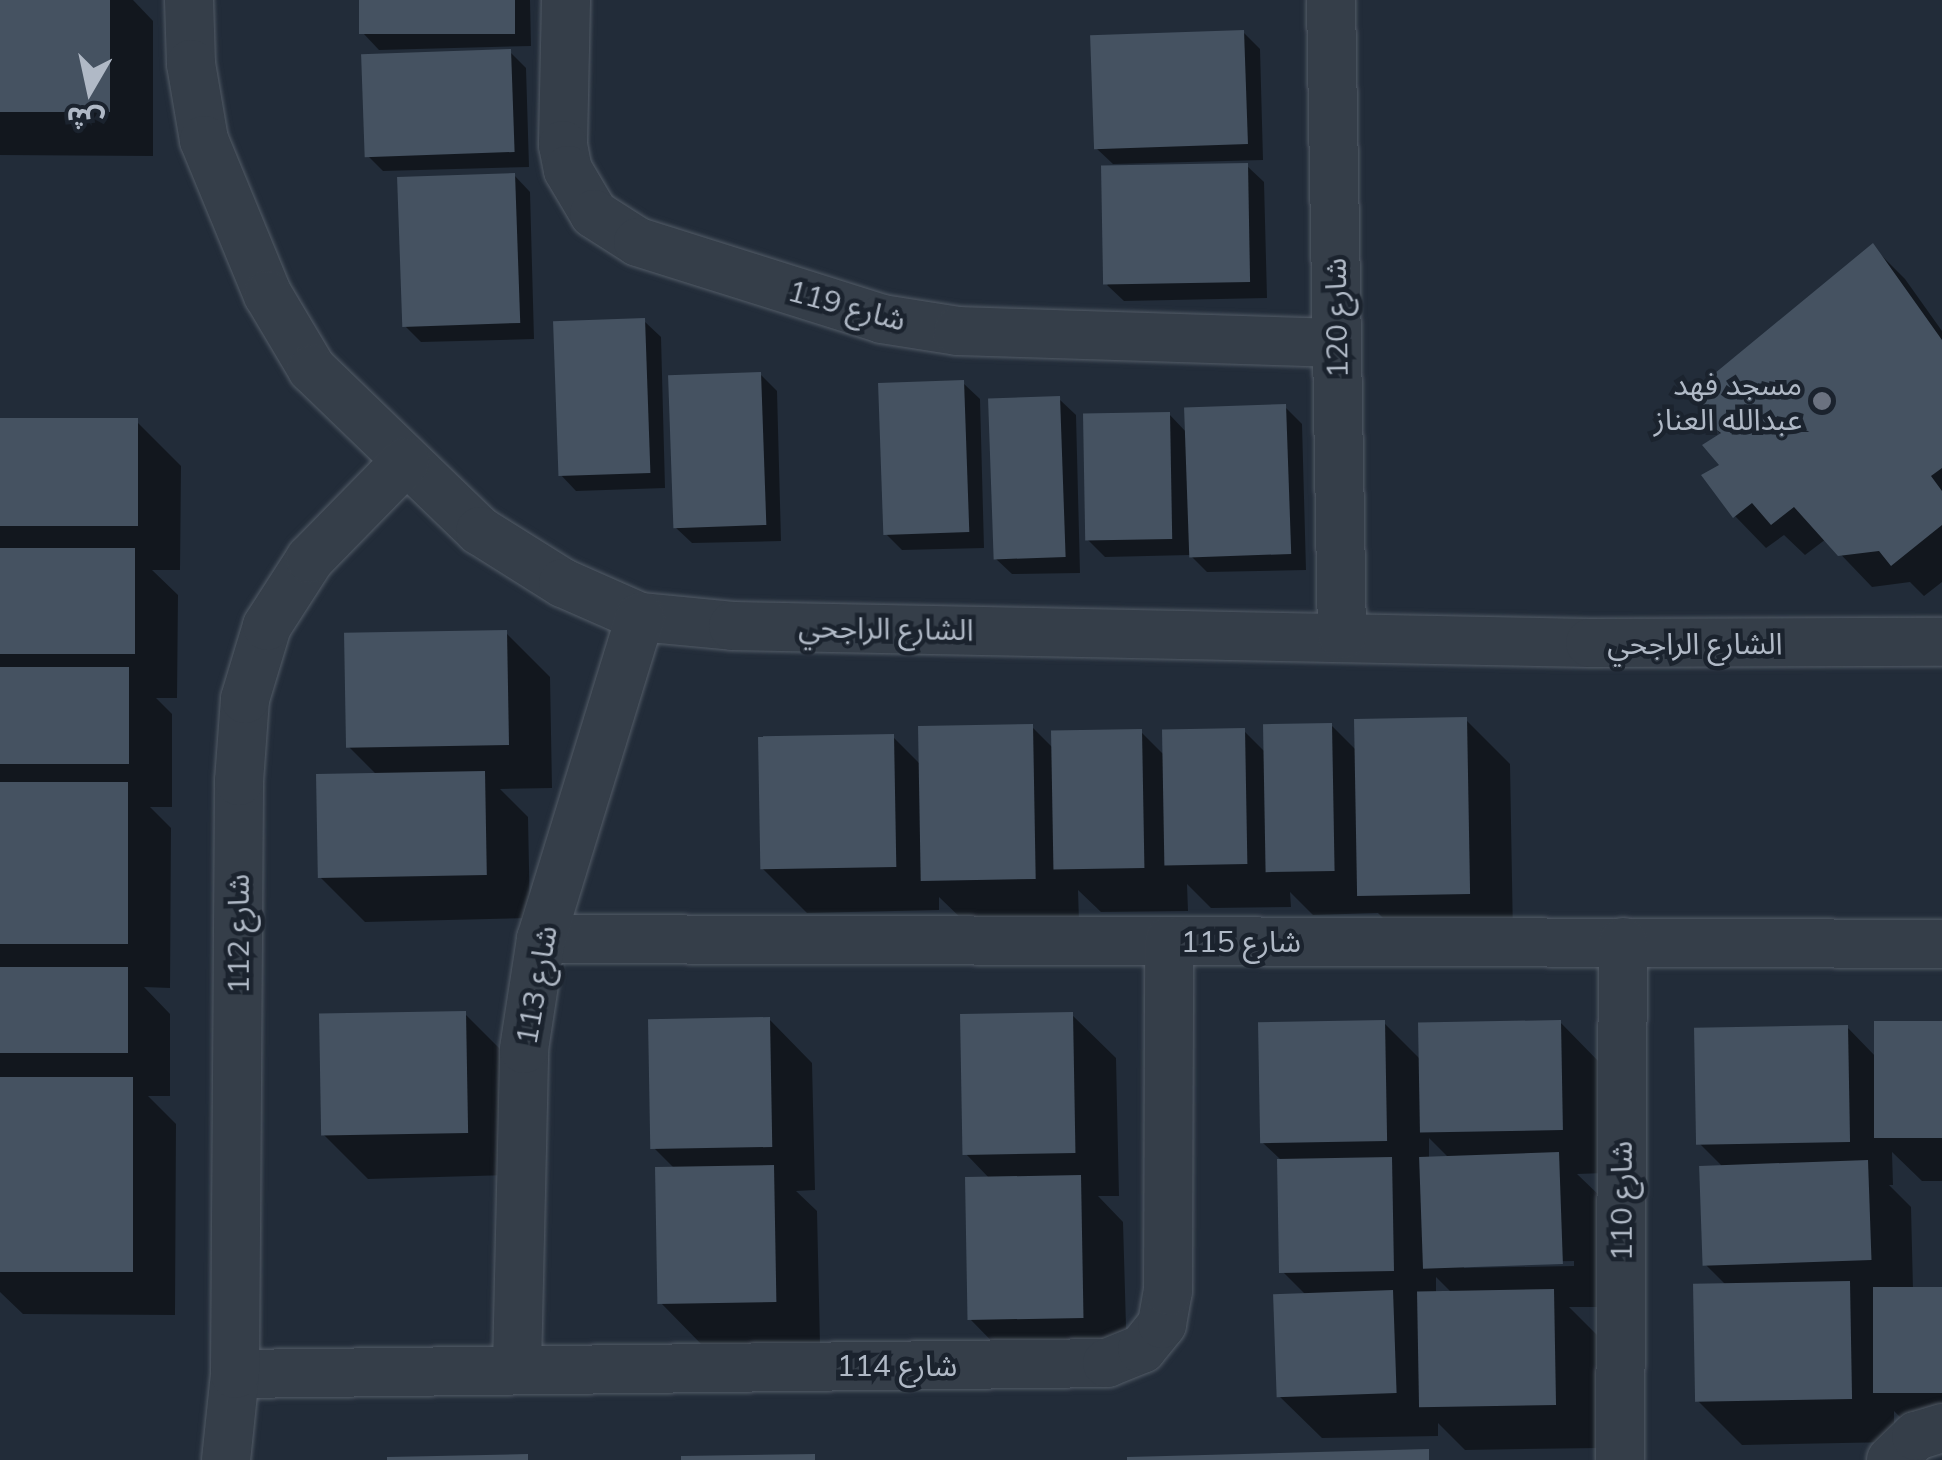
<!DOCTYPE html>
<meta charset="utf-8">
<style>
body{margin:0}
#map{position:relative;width:1942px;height:1460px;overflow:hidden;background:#222c39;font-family:Mulish,"Noto Sans Arabic",sans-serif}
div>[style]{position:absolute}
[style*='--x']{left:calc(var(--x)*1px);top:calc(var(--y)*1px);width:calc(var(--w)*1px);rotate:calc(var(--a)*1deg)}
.shadow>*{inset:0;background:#0007}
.building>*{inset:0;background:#455261;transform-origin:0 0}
.roads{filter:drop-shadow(0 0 2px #535c67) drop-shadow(0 0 2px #535c67)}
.minor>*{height:48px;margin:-24px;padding:0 24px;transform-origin:24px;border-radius:24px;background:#353e49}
.dots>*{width:28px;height:28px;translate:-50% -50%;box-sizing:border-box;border:5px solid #1b232e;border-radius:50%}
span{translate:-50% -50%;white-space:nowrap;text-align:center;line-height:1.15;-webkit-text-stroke:9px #1b232e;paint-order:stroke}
.street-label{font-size:30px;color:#b0b9c6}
.poi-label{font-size:30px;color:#b0b9c6}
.right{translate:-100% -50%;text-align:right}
.north{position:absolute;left:40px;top:40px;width:100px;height:100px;-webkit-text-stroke:8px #1b232e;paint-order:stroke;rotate:189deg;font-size:28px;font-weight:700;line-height:40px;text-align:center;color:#b0b9c6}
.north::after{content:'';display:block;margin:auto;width:35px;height:45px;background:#b0b9c6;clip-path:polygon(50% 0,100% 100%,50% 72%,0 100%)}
</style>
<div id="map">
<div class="shadow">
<div style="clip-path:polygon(0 0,133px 0,153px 21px,153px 156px,0 155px)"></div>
<div style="clip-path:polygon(362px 0,530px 0,531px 46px,379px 50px,363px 33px)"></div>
<div style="clip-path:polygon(1243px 32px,1260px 49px,1263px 160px,1113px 164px,1096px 148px)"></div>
<div style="clip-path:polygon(510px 52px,526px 68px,529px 167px,383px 171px,366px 154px)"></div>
<div style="clip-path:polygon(1247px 166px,1264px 182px,1267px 298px,1124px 301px,1107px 285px)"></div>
<div style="clip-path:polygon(514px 175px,530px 192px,534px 339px,421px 342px,404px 325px)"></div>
<div style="clip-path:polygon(1873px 247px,1905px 279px,1942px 331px,1942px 582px,1924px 596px,1910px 582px,1872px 587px,1826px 539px,1805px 555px,1784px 535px,1766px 548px,1735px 516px,1723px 466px,1722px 435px,1705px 419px)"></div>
<div style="clip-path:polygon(644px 321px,661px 337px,665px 488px,576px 491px,560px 474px)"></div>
<div style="clip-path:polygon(760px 374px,777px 391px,781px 541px,692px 543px,675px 527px)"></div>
<div style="clip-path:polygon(963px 383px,980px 399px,984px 548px,902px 550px,885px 533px)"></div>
<div style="clip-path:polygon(1059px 399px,1076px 415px,1080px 573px,1012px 574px,995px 558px)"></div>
<div style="clip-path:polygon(1285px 407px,1302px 424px,1306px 570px,1207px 572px,1190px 555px,1105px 557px,1088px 540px,1169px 414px,1187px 433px)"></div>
<div style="clip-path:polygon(0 421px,137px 422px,181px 466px,180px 570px,152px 570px,178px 595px,177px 698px,156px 698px,172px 714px,172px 807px,150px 807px,171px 828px,170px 988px,144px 987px,170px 1014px,170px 1096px,148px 1096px,176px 1124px,175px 1315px,23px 1314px,0 1292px)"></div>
<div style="clip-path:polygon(506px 633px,550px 677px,552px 788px,500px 789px,528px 817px,530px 918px,365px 922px,321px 878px,377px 775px,349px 747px)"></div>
<div style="clip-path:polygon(1466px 720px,1510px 764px,1513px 937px,1404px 939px,1378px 913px,1313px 915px,1290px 892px,1291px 907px,1211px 908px,1187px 884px,1188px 911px,1101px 912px,1078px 890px,1079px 922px,967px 924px,939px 897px,939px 910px,807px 913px,763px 869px,893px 737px,921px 765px,1032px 727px,1054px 749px,1141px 732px,1165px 756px,1244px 731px,1266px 753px,1331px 725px,1357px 751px)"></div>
<div style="clip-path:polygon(465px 1014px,509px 1058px,511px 1175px,368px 1179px,324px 1135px)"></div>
<div style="clip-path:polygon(1072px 1015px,1116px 1058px,1119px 1196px,1098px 1196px,1123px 1222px,1127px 1361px,1014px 1364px,971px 1320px,991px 1180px,966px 1154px)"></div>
<div style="clip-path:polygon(769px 1019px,812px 1063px,815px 1190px,796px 1191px,817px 1211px,820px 1345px,704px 1347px,661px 1303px,675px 1169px,654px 1148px)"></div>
<div style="clip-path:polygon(evenodd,1560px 1022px,1603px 1066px,1605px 1173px,1577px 1174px,1602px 1198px,1605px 1307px,1569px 1307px,1597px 1335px,1599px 1448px,1465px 1450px,1438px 1423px,1438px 1436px,1322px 1438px,1278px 1395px,1305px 1294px,1283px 1272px,1280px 1159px,1263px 1143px,1384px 1023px,1421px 1060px,1560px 1022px,1429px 1138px,1448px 1157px,1429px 1157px,1429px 1138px,1560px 1022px,1574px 1261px,1574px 1266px,1464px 1268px,1464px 1263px,1574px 1261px,1560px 1022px,1436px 1277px,1452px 1293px,1436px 1294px,1436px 1277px)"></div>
<div style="clip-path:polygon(1942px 1024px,1942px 1181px,1922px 1181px,1892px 1152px,1893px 1185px,1889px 1185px,1911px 1207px,1913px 1290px,1942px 1289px,1942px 1437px,1920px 1437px,1894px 1411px,1894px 1442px,1742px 1445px,1698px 1401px,1727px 1286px,1703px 1262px,1721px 1165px,1700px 1144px,1847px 1027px,1877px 1058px)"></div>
</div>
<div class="building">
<div style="left:0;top:0;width:110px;height:112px"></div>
<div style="left:359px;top:0;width:156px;height:34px"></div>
<div style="left:1244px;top:30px;width:114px;height:154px;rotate:88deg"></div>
<div style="left:511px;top:49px;width:103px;height:150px;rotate:88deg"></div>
<div style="left:1248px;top:163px;width:119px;height:147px;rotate:89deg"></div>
<div style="left:515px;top:173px;width:150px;height:118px;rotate:88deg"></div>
<div style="clip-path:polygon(1873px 243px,1942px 340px,1942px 468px,1931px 476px,1942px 491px,1942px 525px,1891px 566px,1879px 551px,1838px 556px,1794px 507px,1771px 525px,1752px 503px,1733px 518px,1701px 475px,1719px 465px,1702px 445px,1721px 433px,1703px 420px,1703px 383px)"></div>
<div style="left:645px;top:318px;width:155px;height:92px;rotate:88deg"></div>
<div style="left:761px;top:372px;width:153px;height:93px;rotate:88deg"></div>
<div style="left:964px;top:380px;width:152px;height:86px;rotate:88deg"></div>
<div style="left:1060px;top:396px;width:161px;height:72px;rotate:88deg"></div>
<div style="left:1286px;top:404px;width:150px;height:102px;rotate:88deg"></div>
<div style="left:1170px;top:412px;width:127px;height:87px;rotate:89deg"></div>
<div style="left:0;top:418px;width:138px;height:108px"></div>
<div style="left:0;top:548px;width:135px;height:106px"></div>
<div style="left:507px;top:630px;width:115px;height:163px;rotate:89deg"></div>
<div style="left:0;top:667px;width:129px;height:97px"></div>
<div style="left:1467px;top:717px;width:177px;height:113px;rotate:89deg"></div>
<div style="left:1332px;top:723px;width:148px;height:69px;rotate:89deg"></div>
<div style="left:1033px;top:724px;width:155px;height:115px;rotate:89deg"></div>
<div style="left:1245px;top:728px;width:136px;height:83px;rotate:89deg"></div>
<div style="left:1142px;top:729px;width:139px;height:91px;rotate:89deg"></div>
<div style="left:894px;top:734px;width:133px;height:136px;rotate:89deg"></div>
<div style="left:485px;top:771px;width:104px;height:169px;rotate:89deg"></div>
<div style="left:0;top:782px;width:128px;height:162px"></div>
<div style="left:0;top:967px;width:128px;height:86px"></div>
<div style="left:466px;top:1011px;width:122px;height:147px;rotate:89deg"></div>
<div style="left:1073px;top:1012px;width:141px;height:113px;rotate:89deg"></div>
<div style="left:770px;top:1017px;width:130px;height:122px;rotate:89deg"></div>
<div style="left:1385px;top:1020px;width:121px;height:127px;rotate:89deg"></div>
<div style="left:1561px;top:1020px;width:110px;height:143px;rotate:89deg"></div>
<div style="left:1942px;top:1021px;width:117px;height:68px;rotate:90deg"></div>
<div style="left:1848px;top:1025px;width:117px;height:154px;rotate:89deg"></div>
<div style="left:0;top:1077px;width:133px;height:195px"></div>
<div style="left:1559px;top:1152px;width:112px;height:140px;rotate:88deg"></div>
<div style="left:1392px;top:1157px;width:114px;height:115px;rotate:89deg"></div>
<div style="left:1868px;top:1160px;width:100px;height:169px;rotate:88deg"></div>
<div style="left:774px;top:1165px;width:137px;height:119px;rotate:89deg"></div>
<div style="left:1081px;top:1175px;width:143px;height:116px;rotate:89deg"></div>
<div style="left:1850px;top:1281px;width:118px;height:157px;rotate:89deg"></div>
<div style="left:1942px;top:1287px;width:106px;height:69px;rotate:90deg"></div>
<div style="left:1554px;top:1289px;width:116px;height:137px;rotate:89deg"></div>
<div style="left:1393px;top:1290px;width:103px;height:120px;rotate:88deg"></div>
<div style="clip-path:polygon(1429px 1449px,1429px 1460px,1127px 1460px,1127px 1457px)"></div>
<div style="clip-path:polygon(528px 1454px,528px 1460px,387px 1460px,387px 1457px)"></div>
<div style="clip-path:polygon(815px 1454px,815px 1460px,681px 1460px,681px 1456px)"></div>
</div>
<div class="roads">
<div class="minor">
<div style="--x:189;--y:0;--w:64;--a:88.2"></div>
<div style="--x:191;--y:64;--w:77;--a:80.3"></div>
<div style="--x:204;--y:140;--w:168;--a:67.6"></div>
<div style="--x:268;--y:295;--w:86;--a:59.3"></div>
<div style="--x:312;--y:369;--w:233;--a:44"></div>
<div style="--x:480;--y:531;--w:98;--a:32.1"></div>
<div style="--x:563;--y:583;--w:84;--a:23.8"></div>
<div style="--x:640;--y:617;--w:93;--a:5.5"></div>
<div style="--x:733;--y:626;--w:857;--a:1.14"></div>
<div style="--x:1590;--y:643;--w:352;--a:-0.2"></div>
<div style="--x:566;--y:0;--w:145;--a:91.2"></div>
<div style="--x:563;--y:145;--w:25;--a:79"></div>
<div style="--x:568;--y:170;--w:51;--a:59.4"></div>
<div style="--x:594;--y:214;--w:52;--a:32.5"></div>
<div style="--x:638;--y:242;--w:256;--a:17.5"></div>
<div style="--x:882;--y:319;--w:77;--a:9"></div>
<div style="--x:958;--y:331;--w:379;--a:1.8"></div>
<div style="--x:1331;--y:0;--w:635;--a:89.01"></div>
<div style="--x:541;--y:939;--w:1401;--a:0.2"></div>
<div style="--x:517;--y:1367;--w:318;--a:-88.7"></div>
<div style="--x:524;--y:1049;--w:111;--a:-81.2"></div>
<div style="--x:541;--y:939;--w:337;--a:-72.9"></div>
<div style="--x:235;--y:1374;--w:872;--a:-0.72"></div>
<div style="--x:1107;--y:1363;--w:38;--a:-22"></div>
<div style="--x:1142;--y:1349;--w:32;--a:-51"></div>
<div style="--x:1162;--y:1324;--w:34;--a:-80"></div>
<div style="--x:1168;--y:1291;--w:350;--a:-89.8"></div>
<div style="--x:226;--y:1460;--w:86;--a:-84"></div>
<div style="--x:235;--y:1374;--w:593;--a:-89.61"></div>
<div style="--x:239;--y:781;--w:82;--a:-85.8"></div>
<div style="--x:245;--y:699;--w:76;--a:-73.2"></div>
<div style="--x:267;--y:626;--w:80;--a:-57.3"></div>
<div style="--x:310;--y:559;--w:136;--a:-45.6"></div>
<div style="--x:1620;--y:1460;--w:518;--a:-89.67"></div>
<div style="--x:1891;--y:1460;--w:35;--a:-44"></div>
<div style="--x:1916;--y:1436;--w:27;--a:-17"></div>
</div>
</div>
<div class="dots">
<div style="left:1822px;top:401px;background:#6b7280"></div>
</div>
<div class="street-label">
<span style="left:847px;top:305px;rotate:15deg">شارع 119</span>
<span style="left:1336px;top:318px;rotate:-91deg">شارع 120</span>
<span style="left:886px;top:628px;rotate:1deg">الشارع الراجحي</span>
<span style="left:1695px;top:643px">الشارع الراجحي</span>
<span style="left:238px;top:934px;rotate:-90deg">شارع 112</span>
<span style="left:1241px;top:941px">شارع 115</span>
<span style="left:536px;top:985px;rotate:-80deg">شارع 113</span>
<span style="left:1621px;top:1201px;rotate:-90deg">شارع 110</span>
<span style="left:897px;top:1365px">114 شارع</span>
</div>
<div class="poi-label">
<span class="right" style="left:1802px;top:401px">مسجد فهد<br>عبدالله العناز</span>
</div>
<div class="north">ش</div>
</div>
